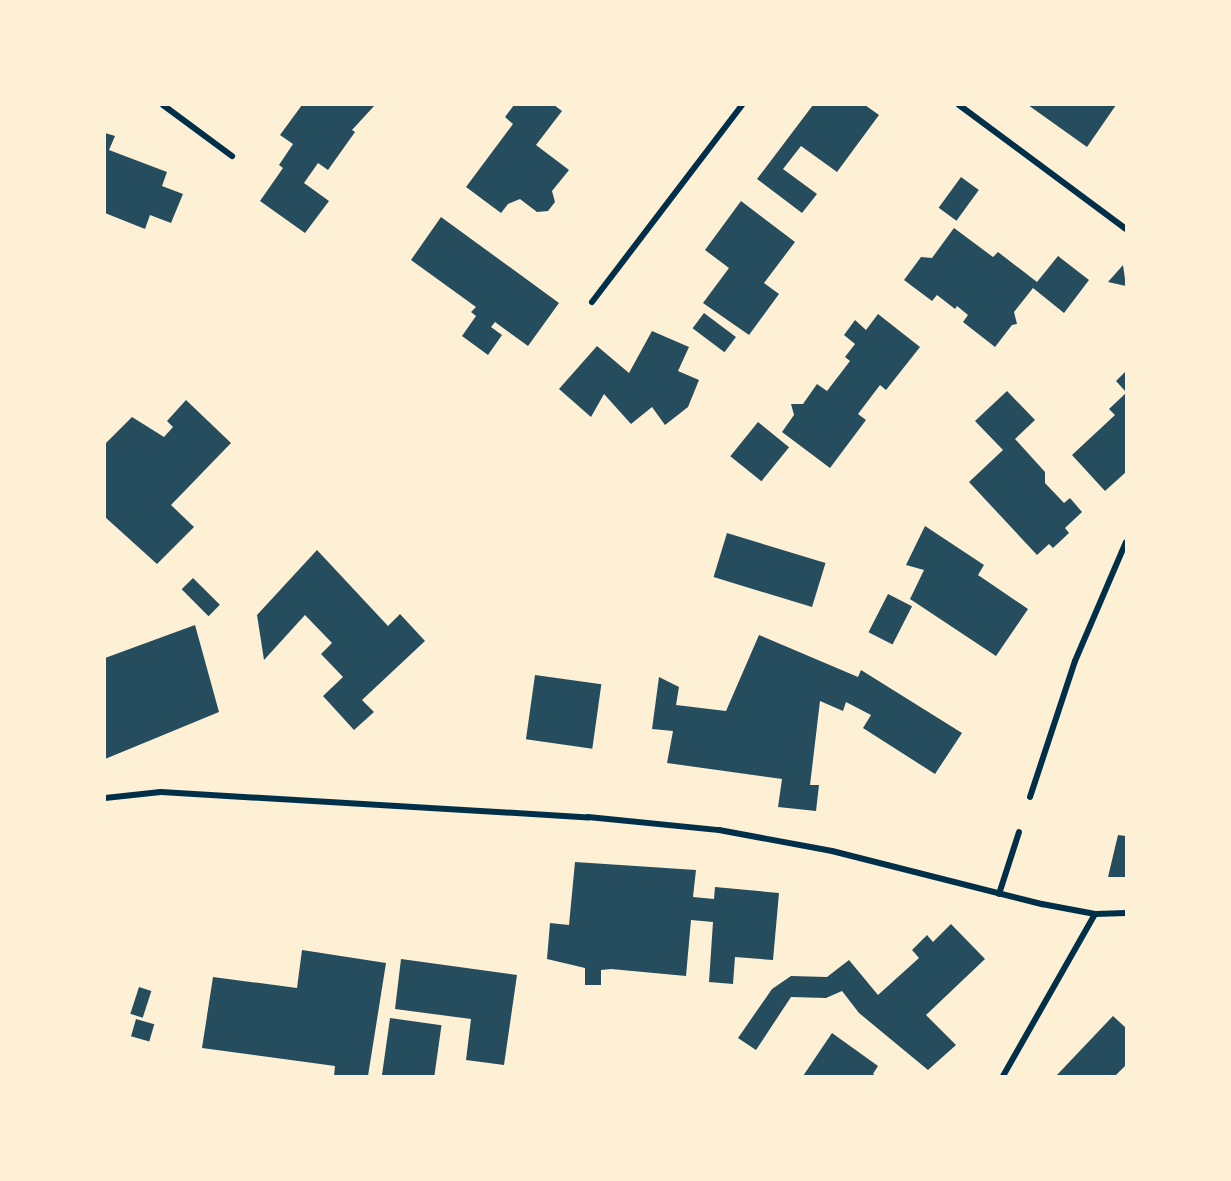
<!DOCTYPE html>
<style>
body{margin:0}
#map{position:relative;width:1231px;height:1181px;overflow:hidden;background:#fdf0d5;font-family:Arial,sans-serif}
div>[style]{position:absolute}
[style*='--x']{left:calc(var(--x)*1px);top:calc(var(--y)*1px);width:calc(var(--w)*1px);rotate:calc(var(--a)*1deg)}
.building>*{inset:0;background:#264d5e;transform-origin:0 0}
.minor>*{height:6px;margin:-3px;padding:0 3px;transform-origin:3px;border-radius:3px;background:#003049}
span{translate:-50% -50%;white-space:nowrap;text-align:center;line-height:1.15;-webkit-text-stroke:4.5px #fdf0d5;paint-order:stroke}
.frame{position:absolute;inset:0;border:106px solid #fdf0d5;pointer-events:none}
</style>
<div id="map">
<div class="building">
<div style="clip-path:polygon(302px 105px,375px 105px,352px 130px,355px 132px,328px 170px,318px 163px,304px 183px,329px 201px,305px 233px,260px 201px,283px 168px,279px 165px,293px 144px,280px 135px)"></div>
<div style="clip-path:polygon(514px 105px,554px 105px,562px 111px,536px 145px,569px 170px,552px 191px,555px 202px,548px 211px,537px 212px,520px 199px,508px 204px,501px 213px,466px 187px,513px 124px,505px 117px)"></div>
<div style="clip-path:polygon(813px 105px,865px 105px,879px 115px,837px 172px,801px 146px,783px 169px,817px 194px,802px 213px,757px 179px)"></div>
<div style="clip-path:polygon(1028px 105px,1116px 105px,1087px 147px)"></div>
<div style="clip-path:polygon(105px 133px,115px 136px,109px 150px,167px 172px,162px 186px,183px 194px,171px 223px,150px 215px,145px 229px,105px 213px)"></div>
<div style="left:961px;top:177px;width:22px;height:38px;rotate:36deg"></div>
<div style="clip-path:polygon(741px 201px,795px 242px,764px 283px,779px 294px,749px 335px,703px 303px,729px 268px,705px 250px)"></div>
<div style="clip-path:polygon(441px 217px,559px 303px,528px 346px,495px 322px,491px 327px,502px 335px,488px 355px,462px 336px,476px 316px,471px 312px,476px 307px,411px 260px)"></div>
<div style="clip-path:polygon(954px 228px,993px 257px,998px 252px,1037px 282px,1058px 256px,1089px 280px,1064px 313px,1033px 288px,1014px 312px,1017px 324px,1012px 325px,995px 347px,963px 322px,968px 315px,957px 306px,955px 309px,937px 295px,932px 301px,904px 280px,921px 257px,932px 258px)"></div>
<div style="clip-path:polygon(1123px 265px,1126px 286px,1108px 282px)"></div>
<div style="left:704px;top:313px;width:40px;height:19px;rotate:37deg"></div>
<div style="clip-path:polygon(878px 314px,920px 347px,886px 390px,880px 385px,858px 414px,866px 420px,830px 468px,782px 432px,794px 415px,791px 404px,803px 404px,817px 384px,827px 391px,850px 361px,845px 357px,855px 344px,844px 335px,855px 320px,866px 330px)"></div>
<div style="clip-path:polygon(652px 331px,689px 347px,678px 371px,699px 380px,688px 407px,665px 425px,652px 407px,631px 424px,604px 394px,591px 417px,559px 389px,597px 346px,629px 373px)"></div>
<div style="clip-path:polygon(1126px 371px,1126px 392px,1116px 381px)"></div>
<div style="clip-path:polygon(1007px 391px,1035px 420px,1015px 439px,1045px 472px,1045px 483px,1064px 503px,1070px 498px,1082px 512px,1065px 528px,1069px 533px,1053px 548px,1049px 544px,1037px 555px,969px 482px,1003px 450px,975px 421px)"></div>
<div style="clip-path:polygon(1126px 393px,1126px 472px,1105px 491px,1072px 455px,1115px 415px,1109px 409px)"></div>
<div style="clip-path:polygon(186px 400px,231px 443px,171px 505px,194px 527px,157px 564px,105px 517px,105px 444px,132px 417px,164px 437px,173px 427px,167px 421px)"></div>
<div style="left:758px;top:422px;width:40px;height:44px;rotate:39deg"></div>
<div style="clip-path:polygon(925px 526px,984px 565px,978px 575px,1028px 609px,996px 656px,910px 599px,924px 570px,906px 565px)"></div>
<div style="left:727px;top:533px;width:103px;height:46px;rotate:17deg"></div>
<div style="clip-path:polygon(317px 550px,388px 626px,400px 614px,425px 641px,362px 700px,374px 712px,354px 730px,323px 696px,343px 677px,321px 654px,332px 643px,305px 615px,264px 660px,257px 615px)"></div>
<div style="left:193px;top:578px;width:38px;height:16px;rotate:45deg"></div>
<div style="left:888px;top:594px;width:27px;height:43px;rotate:27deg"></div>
<div style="clip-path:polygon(195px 625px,219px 712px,105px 759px,105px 658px)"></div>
<div style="clip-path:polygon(759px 635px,858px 677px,861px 670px,962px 733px,935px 774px,863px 728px,871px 715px,846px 702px,843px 711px,820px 701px,810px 785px,819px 785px,816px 811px,778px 807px,782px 779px,667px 763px,673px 731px,652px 729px,659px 677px,679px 687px,676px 705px,726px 711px)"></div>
<div style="left:535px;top:675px;width:67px;height:65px;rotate:8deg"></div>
<div style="clip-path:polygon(1118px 835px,1126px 836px,1126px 877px,1108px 877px)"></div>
<div style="clip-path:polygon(575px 862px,696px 870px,693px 897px,714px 899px,715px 887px,779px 893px,773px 960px,735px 957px,733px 984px,709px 982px,713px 922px,691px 920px,686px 976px,611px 969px,601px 970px,601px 985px,585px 985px,585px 968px,547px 959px,550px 923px,569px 925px)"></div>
<div style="clip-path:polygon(951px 924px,985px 959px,926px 1015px,956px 1045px,928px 1070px,859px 1013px,842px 991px,826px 998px,791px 997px,756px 1050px,738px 1038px,772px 989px,791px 976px,827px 977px,849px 960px,878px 995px,919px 958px,912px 950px,927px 935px,933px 942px)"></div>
<div style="clip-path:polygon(302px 950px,386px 963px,368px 1076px,334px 1076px,335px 1066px,202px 1048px,213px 977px,297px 988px)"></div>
<div style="clip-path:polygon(401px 959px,517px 975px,504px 1065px,466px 1060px,471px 1019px,395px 1009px)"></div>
<div style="left:139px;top:987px;width:13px;height:28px;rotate:18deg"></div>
<div style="clip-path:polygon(1113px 1016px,1126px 1028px,1126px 1065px,1115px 1076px,1056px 1076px)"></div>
<div style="left:390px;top:1018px;width:52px;height:58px;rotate:8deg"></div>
<div style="left:136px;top:1019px;width:19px;height:18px;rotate:16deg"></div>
<div style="clip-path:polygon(832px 1033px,878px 1066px,873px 1074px,876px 1076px,803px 1076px)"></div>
</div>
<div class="minor">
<div style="--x:163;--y:105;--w:86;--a:36.5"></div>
<div style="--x:959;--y:105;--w:208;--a:36.6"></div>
<div style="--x:592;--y:302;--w:248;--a:-52.7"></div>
<div style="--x:1030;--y:797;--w:143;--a:-71.7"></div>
<div style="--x:1075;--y:661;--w:129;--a:-66.8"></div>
<div style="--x:105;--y:798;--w:56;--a:-6.1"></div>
<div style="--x:161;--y:792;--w:428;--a:3.4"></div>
<div style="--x:588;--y:817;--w:132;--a:5.7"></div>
<div style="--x:719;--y:830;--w:115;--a:10.5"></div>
<div style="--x:832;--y:851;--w:217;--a:14.2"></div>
<div style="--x:1042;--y:904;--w:54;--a:10.7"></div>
<div style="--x:1095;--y:914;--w:31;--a:-2"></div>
<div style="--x:999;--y:894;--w:65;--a:-72.1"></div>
<div style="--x:1003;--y:1076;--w:186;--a:-60.4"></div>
</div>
<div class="frame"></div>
</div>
